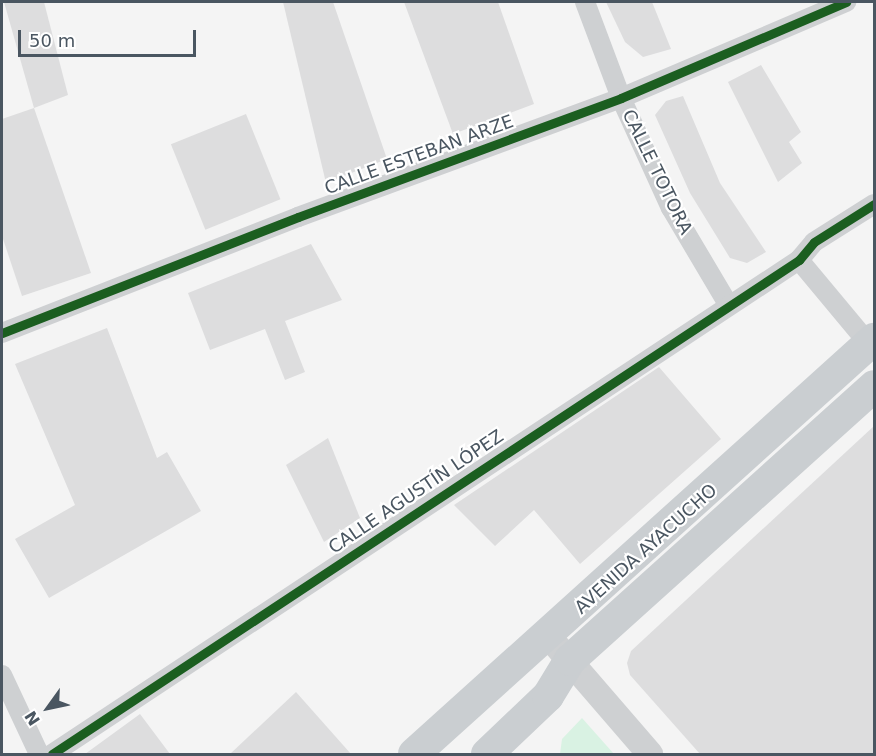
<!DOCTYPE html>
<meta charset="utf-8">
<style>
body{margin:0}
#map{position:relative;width:876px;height:756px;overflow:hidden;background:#f4f4f4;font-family:"DejaVu Sans",sans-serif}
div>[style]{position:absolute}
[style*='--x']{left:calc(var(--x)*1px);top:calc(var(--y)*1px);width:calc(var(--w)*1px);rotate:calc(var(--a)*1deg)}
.green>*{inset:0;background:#d9f2e3}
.building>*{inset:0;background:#ddddde;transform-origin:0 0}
.minor>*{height:20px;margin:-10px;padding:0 10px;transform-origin:10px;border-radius:10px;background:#ced0d2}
.tertiary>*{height:26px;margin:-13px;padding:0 13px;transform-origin:13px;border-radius:13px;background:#ced0d2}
.primary>*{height:32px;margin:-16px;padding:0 16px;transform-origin:16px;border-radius:16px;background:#caced1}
.cycleway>*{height:9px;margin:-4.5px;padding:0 4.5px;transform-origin:4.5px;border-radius:4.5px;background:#1b5e20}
span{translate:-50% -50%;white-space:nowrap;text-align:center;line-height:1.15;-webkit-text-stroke:4.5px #fff;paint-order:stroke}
.street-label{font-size:18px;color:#4a5661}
.frame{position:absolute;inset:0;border:3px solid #4a5661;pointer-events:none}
.north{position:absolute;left:18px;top:678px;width:60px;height:60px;-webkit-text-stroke:4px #fff;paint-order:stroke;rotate:237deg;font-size:16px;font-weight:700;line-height:24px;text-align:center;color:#4a5661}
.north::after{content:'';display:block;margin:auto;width:21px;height:27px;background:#4a5661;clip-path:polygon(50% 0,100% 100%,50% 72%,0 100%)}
.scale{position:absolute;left:18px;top:30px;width:178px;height:27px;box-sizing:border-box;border:3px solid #4a5661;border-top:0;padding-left:8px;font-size:18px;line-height:21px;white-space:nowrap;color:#4a5661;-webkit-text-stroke:4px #fff;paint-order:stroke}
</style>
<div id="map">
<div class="green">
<div style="clip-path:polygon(582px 718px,614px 754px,615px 754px,560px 754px,562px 739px)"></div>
</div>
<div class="building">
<div style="clip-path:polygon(4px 2px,44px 2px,68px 95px,34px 108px)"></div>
<div style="clip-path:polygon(283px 2px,333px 2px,387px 159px,326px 183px)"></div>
<div style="clip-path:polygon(404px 2px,498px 2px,534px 104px,453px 134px)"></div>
<div style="clip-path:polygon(606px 2px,652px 2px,671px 49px,643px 57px,625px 42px)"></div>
<div style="clip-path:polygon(761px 65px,801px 132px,789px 142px,802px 163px,778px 182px,728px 82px)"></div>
<div style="clip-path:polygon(683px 96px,720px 183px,766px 252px,747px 263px,730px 258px,690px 193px,655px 115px,666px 101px)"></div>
<div style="clip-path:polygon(34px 108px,91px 273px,22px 296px,2px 236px,2px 119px)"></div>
<div style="left:246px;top:114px;width:92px;height:81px;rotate:68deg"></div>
<div style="clip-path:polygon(311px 244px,342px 300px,285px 321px,305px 372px,285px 380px,265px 329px,210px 350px,188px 293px)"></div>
<div style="clip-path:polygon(107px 328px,157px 458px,167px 452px,201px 511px,49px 598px,15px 539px,75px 505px,15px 364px)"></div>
<div style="clip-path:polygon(659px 367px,721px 439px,580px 564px,534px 510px,495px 546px,454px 505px)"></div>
<div style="clip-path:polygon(874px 426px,874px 754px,700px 754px,630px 675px,627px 663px,631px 651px)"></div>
<div style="clip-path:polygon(328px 438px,360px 518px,324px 542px,286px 465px)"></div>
<div style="clip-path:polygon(296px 692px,351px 754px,230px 754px)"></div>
<div style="clip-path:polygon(140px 714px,170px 754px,85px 754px)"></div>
</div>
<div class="minor">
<div style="--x:585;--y:2;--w:103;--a:69.4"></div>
<div style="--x:621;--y:98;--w:121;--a:65.6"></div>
<div style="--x:671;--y:208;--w:112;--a:59.3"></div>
<div style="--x:799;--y:260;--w:109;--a:50.2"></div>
<div style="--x:2;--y:333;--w:318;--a:-21.4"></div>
<div style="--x:298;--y:217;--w:344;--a:-20.2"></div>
<div style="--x:621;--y:98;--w:245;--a:-23.1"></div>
<div style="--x:2;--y:675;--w:87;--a:64.9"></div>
<div style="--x:52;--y:754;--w:896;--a:-33.48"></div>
<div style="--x:799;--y:260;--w:23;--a:-50"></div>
<div style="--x:814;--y:242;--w:71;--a:-32.3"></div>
</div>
<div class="tertiary">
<div style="--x:549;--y:637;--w:155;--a:49.2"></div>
</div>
<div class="primary">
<div style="--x:414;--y:754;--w:620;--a:-42.06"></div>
<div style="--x:487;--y:754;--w:84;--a:-43.6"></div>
<div style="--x:548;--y:696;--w:42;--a:-58.6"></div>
<div style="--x:570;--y:660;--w:409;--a:-42"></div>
</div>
<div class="cycleway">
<div style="--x:2;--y:333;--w:318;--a:-21.4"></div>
<div style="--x:298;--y:217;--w:344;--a:-20.2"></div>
<div style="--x:621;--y:98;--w:245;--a:-23.1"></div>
<div style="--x:52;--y:754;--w:896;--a:-33.48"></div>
<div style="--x:799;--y:260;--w:23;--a:-50"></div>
<div style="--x:814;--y:242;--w:71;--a:-32.3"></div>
</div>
<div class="street-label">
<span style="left:419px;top:155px;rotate:-20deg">CALLE ESTEBAN ARZE</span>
<span style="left:657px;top:172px;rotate:64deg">CALLE TOTORA</span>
<span style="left:416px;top:492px;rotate:-34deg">CALLE AGUSTÍN LÓPEZ</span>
<span style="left:646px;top:549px;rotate:-42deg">AVENIDA AYACUCHO</span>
</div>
<div class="frame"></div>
<div class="north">N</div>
<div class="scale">50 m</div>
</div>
